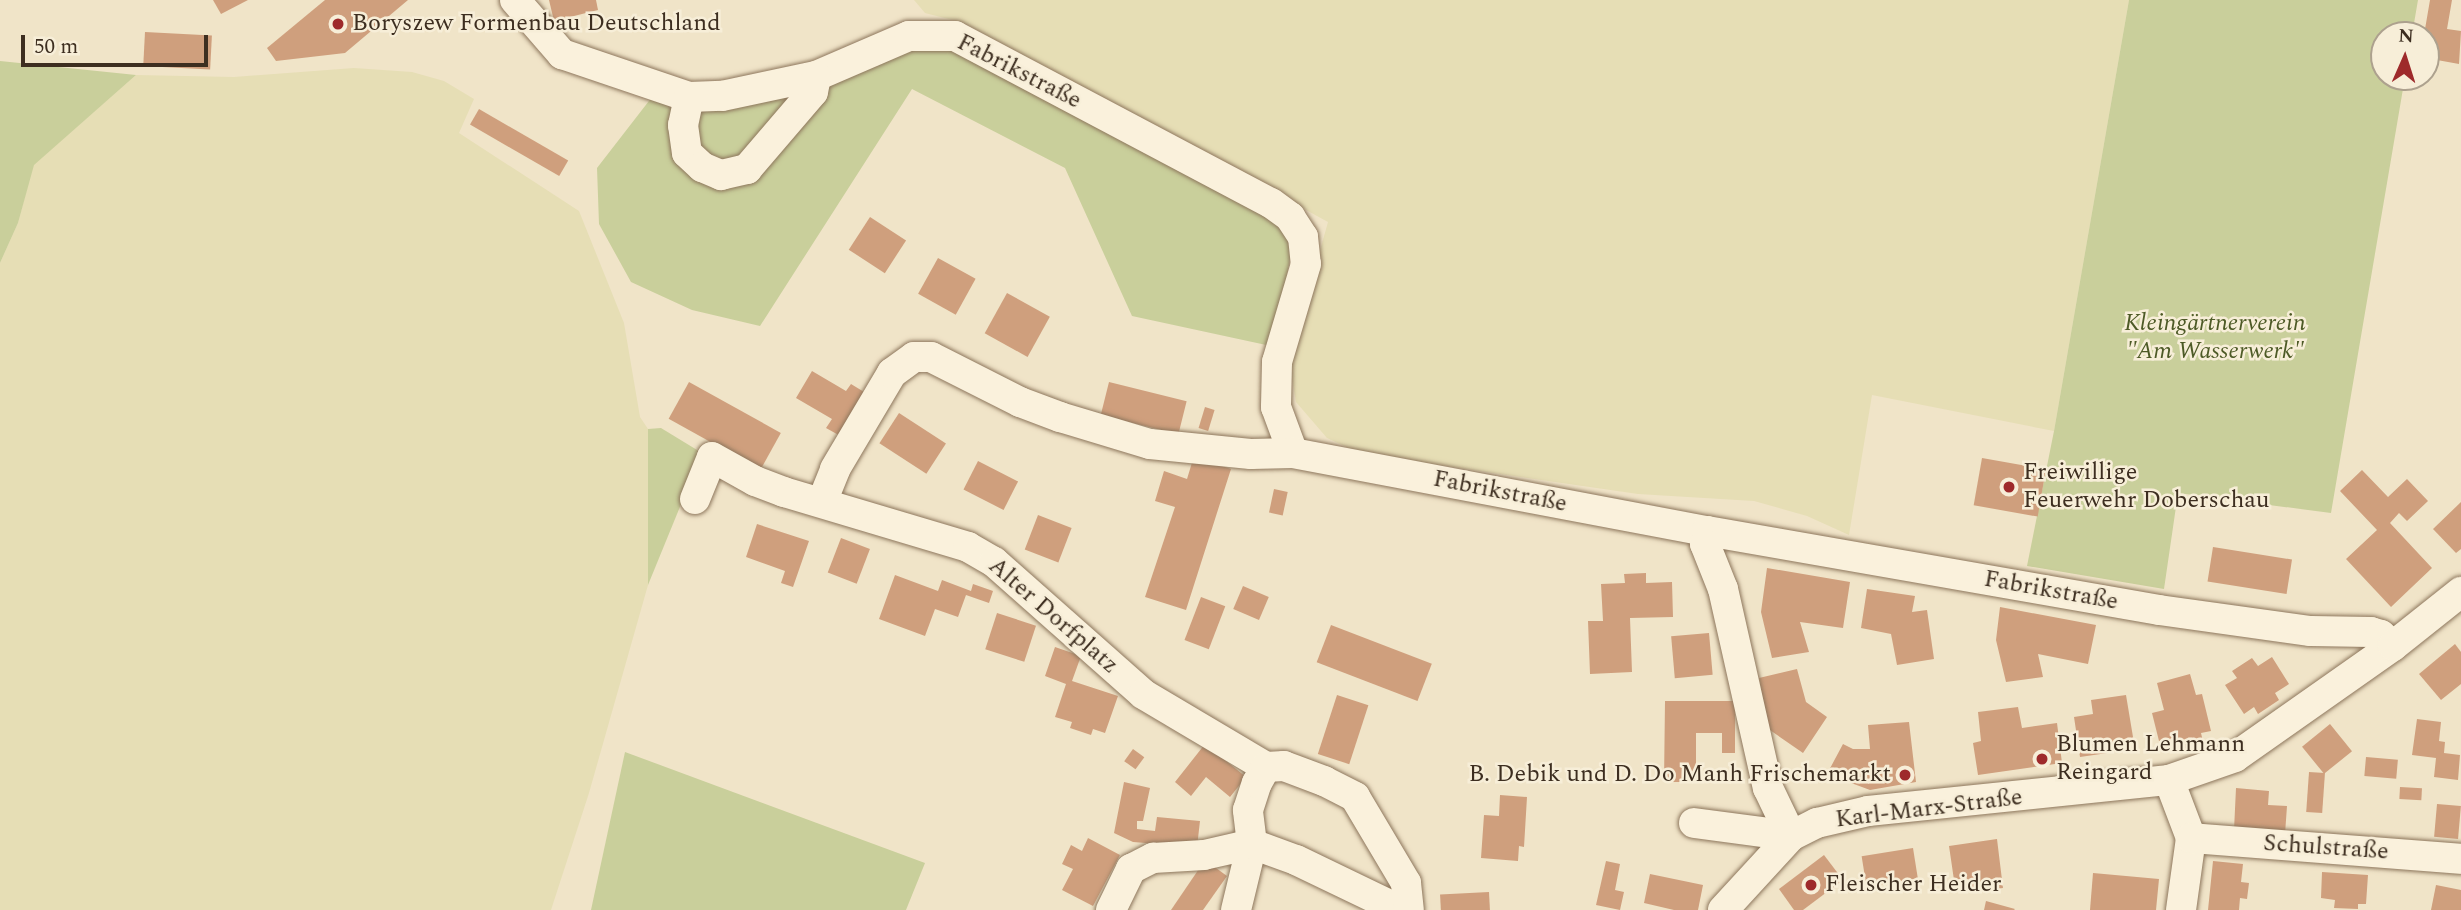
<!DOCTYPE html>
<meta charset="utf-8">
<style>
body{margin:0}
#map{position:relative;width:2461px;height:910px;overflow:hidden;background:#f0e4c8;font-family:Spectral,serif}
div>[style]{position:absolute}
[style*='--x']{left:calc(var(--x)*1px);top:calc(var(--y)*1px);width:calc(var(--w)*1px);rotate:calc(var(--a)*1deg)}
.farmland>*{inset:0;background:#e6deb5}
.green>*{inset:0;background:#c9cf9b}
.building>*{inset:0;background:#cf9f7d;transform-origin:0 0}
.roads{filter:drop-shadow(0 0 2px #8d765c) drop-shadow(0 0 2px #8d765c)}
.minor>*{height:30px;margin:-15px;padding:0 15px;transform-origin:15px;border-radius:15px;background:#faf1dc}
.dots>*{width:19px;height:19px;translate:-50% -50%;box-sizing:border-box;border:4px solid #f7eed8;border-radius:50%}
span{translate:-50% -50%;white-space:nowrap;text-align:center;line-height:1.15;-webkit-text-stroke:5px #f7eed8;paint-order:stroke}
.poi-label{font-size:24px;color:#3d2e20}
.left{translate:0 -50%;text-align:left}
.right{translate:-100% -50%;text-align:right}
.street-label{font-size:24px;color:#3d2e20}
.park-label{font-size:24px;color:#4d5a26;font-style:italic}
.north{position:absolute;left:2370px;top:21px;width:70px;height:70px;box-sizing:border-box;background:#f7eed8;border:2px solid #ada18e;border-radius:50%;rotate:3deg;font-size:19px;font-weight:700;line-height:28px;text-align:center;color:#3d2e20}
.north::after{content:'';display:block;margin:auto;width:24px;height:32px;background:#9e2a2b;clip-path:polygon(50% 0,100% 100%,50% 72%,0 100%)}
.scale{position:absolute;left:21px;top:35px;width:187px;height:32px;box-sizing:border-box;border:4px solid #3d2e20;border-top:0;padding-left:9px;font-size:21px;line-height:24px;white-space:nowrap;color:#3d2e20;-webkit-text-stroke:5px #f7eed8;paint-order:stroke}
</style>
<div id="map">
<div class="farmland">
<div style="clip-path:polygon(914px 0,2129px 0,2054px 431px,1872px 395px,1849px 535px,1807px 516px,1754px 501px,1638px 494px,1362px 454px,1327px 438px,1296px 402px,1289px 361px,1328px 222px,964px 23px,925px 13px)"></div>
<div style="clip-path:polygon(354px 68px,412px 72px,444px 81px,474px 99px,459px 133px,579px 211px,624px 323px,640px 417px,648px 429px,648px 585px,589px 793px,551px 910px,0 910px,0 263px,18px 223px,33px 165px,136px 75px,234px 77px)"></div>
</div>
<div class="green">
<div style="clip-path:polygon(2129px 0,2418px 0,2412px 35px,2384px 35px,2384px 77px,2405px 77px,2331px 513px,2178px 493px,2164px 589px,2027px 566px,2054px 431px)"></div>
<div style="clip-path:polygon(950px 47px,1277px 223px,1292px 247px,1275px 347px,1132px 316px,1065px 168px,912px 89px,760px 326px,692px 310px,631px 282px,599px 224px,597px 168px,652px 97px,869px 52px)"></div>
<div style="clip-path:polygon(0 61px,136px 75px,34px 165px,18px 223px,0 263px)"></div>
<div style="clip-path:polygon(661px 428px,702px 453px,648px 585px,648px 429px)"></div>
<div style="clip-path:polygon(625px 752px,925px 863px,906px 910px,591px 910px)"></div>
</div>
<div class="building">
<div style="clip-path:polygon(213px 0,248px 0,221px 14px)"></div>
<div style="clip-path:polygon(325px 0,408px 0,345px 53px,276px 61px,267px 48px)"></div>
<div style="clip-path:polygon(549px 0,596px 0,598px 10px,554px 21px)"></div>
<div style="clip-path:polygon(2430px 0,2452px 0,2447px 29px,2461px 31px,2459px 64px,2426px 58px,2424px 35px)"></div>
<div style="left:145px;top:32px;width:67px;height:34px;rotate:3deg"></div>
<div style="left:479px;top:109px;width:103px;height:18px;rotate:30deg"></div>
<div style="left:870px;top:217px;width:43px;height:39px;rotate:33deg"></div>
<div style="left:938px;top:258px;width:43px;height:41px;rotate:29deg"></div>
<div style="left:1007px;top:293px;width:49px;height:46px;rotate:29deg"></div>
<div style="clip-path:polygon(812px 371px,846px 391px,851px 384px,869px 395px,844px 438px,826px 428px,832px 419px,796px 398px)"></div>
<div style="left:689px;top:382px;width:105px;height:42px;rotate:29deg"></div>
<div style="left:1109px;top:382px;width:80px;height:34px;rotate:14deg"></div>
<div style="left:1205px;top:407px;width:10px;height:22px;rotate:17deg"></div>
<div style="left:899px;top:413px;width:56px;height:36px;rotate:33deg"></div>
<div style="clip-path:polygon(1194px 456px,1231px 469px,1186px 610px,1145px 597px,1175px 507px,1155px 501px,1164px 471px,1187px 479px)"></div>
<div style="left:1982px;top:458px;width:65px;height:48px;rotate:10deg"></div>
<div style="left:978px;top:461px;width:45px;height:32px;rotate:27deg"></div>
<div style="clip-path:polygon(2362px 470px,2388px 497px,2407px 479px,2428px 501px,2407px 521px,2399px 513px,2390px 523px,2432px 568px,2391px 607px,2346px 559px,2377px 530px,2340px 491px)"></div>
<div style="left:1274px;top:489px;width:14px;height:24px;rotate:12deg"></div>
<div style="clip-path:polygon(2461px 502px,2461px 549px,2456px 553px,2433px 529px)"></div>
<div style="left:1038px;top:515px;width:36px;height:37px;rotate:21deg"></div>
<div style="clip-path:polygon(757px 524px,809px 541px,793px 587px,781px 583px,785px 571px,746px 557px)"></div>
<div style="left:841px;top:538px;width:31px;height:37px;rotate:21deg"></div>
<div style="left:2213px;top:547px;width:80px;height:35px;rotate:9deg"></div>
<div style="clip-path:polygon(1767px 568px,1850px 582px,1843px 628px,1800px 622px,1809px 652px,1772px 658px,1761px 612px)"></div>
<div style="clip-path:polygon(1646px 573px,1646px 583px,1672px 582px,1673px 617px,1630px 618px,1632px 672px,1590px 674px,1588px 621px,1603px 621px,1601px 584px,1625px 583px,1624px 574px)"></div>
<div style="clip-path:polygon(895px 575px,938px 591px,942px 580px,971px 591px,973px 584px,993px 591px,989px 603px,966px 595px,958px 617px,935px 609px,925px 636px,879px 619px)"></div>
<div style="left:1243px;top:586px;width:28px;height:25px;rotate:23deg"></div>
<div style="clip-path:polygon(1867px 589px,1915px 596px,1912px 612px,1927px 610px,1934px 659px,1897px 665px,1891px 634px,1861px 628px)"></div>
<div style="left:1201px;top:597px;width:26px;height:46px;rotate:21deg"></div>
<div style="clip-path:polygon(2000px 607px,2096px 625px,2088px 664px,2038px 654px,2043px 677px,2006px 682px,1996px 640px)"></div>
<div style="left:997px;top:613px;width:41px;height:38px;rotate:18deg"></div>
<div style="left:1331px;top:625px;width:108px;height:40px;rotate:21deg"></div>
<div style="left:1709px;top:633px;width:42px;height:38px;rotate:85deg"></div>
<div style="clip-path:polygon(2455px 644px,2461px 652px,2461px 684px,2441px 700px,2419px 674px)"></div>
<div style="clip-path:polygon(1055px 647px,1081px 656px,1072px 681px,1118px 696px,1105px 733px,1093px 729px,1091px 735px,1070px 728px,1072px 722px,1055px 717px,1066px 684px,1045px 676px)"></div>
<div style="clip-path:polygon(2272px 657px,2289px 684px,2275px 693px,2279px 700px,2258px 714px,2254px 707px,2244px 714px,2225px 685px,2237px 678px,2232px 671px,2252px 658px,2258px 666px)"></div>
<div style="clip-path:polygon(1797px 669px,1806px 702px,1827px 717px,1803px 753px,1767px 728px,1759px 678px)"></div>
<div style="clip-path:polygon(2190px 674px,2196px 695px,2202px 694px,2211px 731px,2201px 733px,2204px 746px,2177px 753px,2173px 738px,2159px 741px,2152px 713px,2164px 710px,2157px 683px)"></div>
<div style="left:1337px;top:695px;width:33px;height:62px;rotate:18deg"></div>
<div style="clip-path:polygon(2126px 695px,2135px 749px,2080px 757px,2074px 717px,2093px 714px,2091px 700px)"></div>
<div style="clip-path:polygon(1665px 701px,1735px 701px,1735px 753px,1722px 753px,1722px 733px,1696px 733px,1696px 782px,1664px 782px)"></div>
<div style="clip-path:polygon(2018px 707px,2022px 728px,2057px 723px,2062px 763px,1978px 775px,1973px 743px,1981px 741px,1978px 712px)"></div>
<div style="clip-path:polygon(2417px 719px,2441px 722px,2439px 741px,2445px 742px,2444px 753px,2460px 755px,2458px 780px,2434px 777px,2436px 758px,2412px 755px)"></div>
<div style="clip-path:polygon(1909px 722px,1916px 782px,1870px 790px,1827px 774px,1843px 744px,1853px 749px,1870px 749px,1868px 725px)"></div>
<div style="left:2330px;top:724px;width:35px;height:36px;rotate:51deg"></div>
<div style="clip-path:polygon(1205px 744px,1246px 777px,1230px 797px,1206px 777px,1191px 796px,1175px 782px)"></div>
<div style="left:1133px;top:749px;width:14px;height:15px;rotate:36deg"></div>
<div style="left:2366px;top:757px;width:32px;height:19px;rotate:5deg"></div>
<div style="left:2309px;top:772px;width:16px;height:40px;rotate:4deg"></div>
<div style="clip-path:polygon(1124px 782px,1150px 788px,1143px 821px,1137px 821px,1137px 829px,1155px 831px,1157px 817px,1200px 821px,1197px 847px,1133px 842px,1114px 833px)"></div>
<div style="left:2400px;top:787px;width:22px;height:12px;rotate:3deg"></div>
<div style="clip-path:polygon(2236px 788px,2269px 791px,2268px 805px,2287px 806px,2285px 834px,2234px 830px)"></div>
<div style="clip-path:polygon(1500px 795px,1527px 797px,1524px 847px,1519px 846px,1518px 861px,1481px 858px,1484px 815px,1499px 816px)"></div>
<div style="left:2437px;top:804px;width:24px;height:33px;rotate:5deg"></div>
<div style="clip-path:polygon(1088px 838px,1120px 855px,1093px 906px,1062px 890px,1073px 869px,1062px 864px,1071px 845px,1082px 851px)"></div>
<div style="clip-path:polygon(1997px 839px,2003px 888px,1970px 892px,1968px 879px,1954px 880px,1949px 846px)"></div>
<div style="left:1913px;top:848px;width:31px;height:52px;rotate:81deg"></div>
<div style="clip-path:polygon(1824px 855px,1843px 880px,1803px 910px,1794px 910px,1779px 889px)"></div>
<div style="clip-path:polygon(1205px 860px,1227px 876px,1203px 910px,1171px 910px)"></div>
<div style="clip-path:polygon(1606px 861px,1620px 864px,1615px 890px,1624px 892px,1620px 910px,1596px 905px)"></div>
<div style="clip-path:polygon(2213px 861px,2243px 864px,2241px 882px,2249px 883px,2247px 899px,2240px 898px,2239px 910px,2208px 910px)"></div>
<div style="clip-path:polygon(2322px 872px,2368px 875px,2366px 904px,2358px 904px,2358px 909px,2334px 908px,2335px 900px,2321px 898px)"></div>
<div style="clip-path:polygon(2093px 873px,2159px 879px,2156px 910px,2090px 910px)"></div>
<div style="clip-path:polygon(1650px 874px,1703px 885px,1698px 910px,1674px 910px,1644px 903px)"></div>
<div style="clip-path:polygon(2436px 885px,2461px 890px,2461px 910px,2431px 910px)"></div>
<div style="left:1489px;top:892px;width:18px;height:49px;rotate:87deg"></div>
<div style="clip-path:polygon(1986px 901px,2015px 909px,2014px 910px,1984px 910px)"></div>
</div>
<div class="roads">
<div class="minor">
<div style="--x:515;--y:0;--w:72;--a:49"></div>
<div style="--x:562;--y:54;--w:134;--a:18.7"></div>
<div style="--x:689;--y:97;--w:33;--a:-2"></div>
<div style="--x:722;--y:96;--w:96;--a:-12"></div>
<div style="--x:816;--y:76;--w:101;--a:-23.3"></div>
<div style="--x:909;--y:36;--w:46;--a:0"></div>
<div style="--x:955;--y:36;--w:357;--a:27.9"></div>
<div style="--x:1271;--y:203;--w:24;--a:36"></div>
<div style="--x:1290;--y:217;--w:24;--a:57"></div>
<div style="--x:1303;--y:237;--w:27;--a:84"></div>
<div style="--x:1306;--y:264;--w:102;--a:106.5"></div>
<div style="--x:1277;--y:362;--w:45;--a:91.3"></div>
<div style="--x:1276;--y:407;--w:49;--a:69.7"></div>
<div style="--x:1293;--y:453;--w:421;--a:10.7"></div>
<div style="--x:1707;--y:531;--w:459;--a:9.9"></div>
<div style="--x:2159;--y:610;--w:153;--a:7.9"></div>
<div style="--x:2311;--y:631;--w:60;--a:1"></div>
<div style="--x:2371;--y:632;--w:10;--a:17"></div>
<div style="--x:2381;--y:635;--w:16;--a:43"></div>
<div style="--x:689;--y:97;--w:29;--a:102"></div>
<div style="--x:683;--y:125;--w:28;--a:82"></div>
<div style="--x:687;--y:153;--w:21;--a:43"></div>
<div style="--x:702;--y:167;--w:21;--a:23"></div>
<div style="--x:721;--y:175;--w:27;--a:-13"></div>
<div style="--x:747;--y:169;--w:101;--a:-49.4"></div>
<div style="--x:813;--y:92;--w:16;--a:-79"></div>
<div style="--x:695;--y:499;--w:45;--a:-68"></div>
<div style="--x:712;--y:457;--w:49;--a:29.2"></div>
<div style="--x:755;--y:481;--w:31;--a:21"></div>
<div style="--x:784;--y:492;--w:192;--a:16.6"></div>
<div style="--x:968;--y:547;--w:30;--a:30"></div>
<div style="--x:994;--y:562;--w:199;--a:41.5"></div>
<div style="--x:1143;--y:694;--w:143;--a:30.7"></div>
<div style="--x:822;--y:502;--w:35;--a:-68"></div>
<div style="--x:835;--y:469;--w:112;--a:-59.3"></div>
<div style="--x:892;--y:373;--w:27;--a:-36"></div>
<div style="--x:914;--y:357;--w:17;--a:0"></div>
<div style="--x:931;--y:357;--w:100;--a:26.8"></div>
<div style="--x:1020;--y:402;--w:43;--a:20.6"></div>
<div style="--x:1060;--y:417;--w:94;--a:16.7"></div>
<div style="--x:1150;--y:444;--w:101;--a:5.7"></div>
<div style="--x:1251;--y:454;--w:42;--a:-1.4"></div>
<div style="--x:1707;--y:531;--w:13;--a:99"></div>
<div style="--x:1705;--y:544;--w:48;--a:68.2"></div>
<div style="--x:1723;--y:589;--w:204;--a:77.3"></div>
<div style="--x:1768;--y:788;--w:53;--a:64.4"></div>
<div style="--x:2169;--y:780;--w:62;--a:69.2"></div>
<div style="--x:2191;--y:838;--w:73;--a:97.9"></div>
<div style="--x:1694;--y:823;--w:98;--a:7.6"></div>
<div style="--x:2191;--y:838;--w:271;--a:4.4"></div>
<div style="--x:1111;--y:910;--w:46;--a:-64"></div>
<div style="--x:1131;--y:869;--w:25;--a:-27"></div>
<div style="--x:1153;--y:858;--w:51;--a:-3.4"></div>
<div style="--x:1204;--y:855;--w:49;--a:-12.9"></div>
<div style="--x:1252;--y:844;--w:68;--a:103.6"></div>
<div style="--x:1400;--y:910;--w:115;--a:-154.3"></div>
<div style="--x:1296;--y:860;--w:47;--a:-160"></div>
<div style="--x:1252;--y:844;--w:34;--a:-97"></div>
<div style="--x:1248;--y:810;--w:28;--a:-72"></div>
<div style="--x:1257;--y:783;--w:18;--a:-61"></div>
<div style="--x:1266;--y:767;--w:18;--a:-3"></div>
<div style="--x:1284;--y:766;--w:43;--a:20.6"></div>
<div style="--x:1324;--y:781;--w:35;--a:27"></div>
<div style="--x:1355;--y:797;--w:100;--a:59.3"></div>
<div style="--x:1406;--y:883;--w:27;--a:84"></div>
<div style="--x:1723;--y:910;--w:100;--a:-47.4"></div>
<div style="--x:1791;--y:836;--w:29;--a:-27"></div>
<div style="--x:1817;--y:823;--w:52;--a:-13.2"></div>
<div style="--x:1868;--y:811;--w:303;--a:-5.9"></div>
<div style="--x:2169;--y:780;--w:70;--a:-19.2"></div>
<div style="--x:2235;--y:757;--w:193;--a:-35.1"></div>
<div style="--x:2393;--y:646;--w:87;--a:-38.5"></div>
</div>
</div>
<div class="dots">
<div style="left:338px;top:24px;background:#9e2a2b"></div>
<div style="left:2009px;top:487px;background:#9e2a2b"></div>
<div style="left:2042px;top:759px;background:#9e2a2b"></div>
<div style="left:1905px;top:775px;background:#9e2a2b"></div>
<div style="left:1811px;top:885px;background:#9e2a2b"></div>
</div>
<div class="poi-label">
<span class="left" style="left:352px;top:24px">Boryszew Formenbau Deutschland</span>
<span class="left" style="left:2023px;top:487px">Freiwillige<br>Feuerwehr Doberschau</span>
<span class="left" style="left:2056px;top:759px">Blumen Lehmann<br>Reingard</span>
<span class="right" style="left:1891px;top:775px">B. Debik und D. Do Manh Frischemarkt</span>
<span class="left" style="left:1825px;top:885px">Fleischer Heider</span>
</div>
<div class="street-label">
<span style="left:1019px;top:72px;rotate:27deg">Fabrikstraße</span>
<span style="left:1500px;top:492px;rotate:11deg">Fabrikstraße</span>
<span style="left:2051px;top:591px;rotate:10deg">Fabrikstraße</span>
<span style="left:1053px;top:616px;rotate:41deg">Alter Dorfplatz</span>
<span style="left:1929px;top:809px;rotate:-7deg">Karl-Marx-Straße</span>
<span style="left:2326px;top:848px;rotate:4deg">Schulstraße</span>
</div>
<div class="park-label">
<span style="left:2215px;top:338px">Kleingärtnerverein<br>"Am Wasserwerk"</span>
</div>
<div class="north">N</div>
<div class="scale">50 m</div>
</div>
